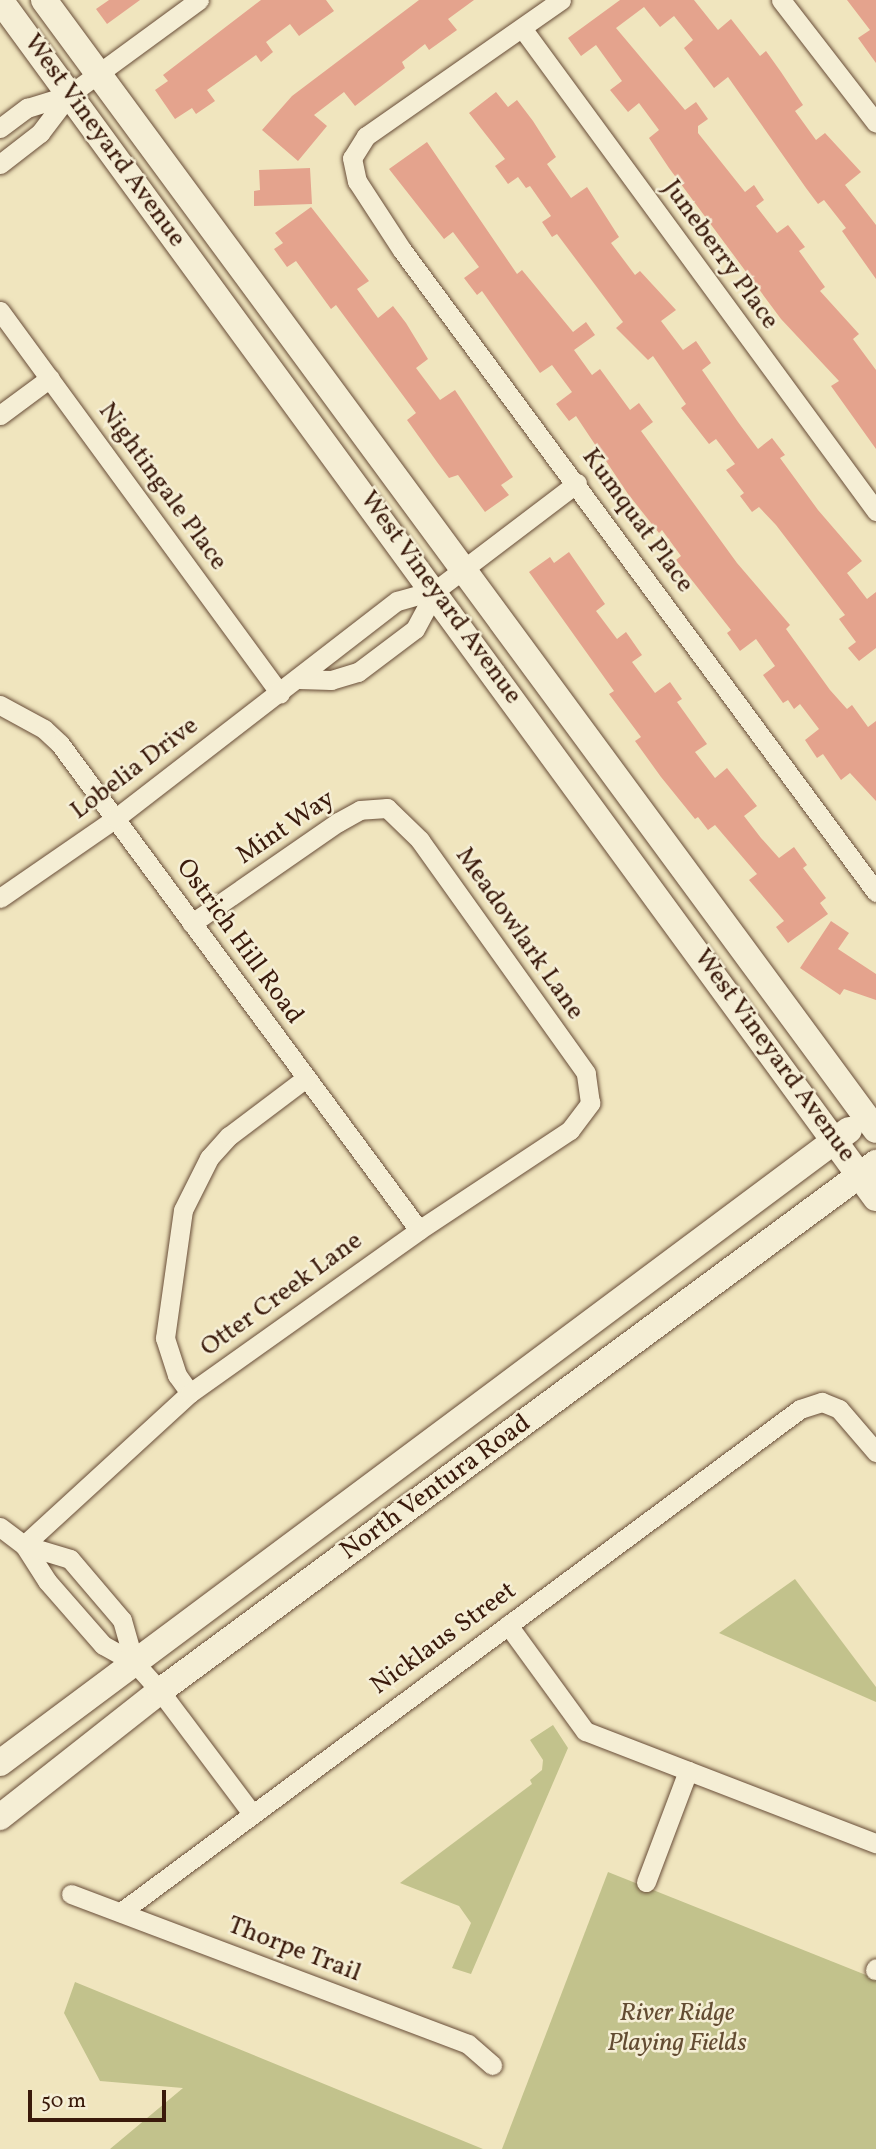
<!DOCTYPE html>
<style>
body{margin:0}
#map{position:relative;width:876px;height:2149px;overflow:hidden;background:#f0e5be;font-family:Vollkorn,serif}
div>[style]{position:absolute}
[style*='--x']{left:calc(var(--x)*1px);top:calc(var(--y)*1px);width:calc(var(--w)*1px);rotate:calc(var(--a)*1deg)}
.green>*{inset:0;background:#c2c28c}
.building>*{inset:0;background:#e4a38d}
.roads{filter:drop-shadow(0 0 2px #684d38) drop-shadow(0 0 2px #684d38)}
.minor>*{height:19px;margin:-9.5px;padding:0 9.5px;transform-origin:9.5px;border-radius:9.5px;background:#f5eed5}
.secondary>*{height:26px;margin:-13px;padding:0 13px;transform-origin:13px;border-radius:13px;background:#f5eed5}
span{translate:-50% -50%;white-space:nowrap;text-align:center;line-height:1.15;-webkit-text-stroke:5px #f5eed5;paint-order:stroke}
.street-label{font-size:26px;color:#3a1a0b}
.park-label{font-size:26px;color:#634c32;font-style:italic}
.scale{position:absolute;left:28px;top:2090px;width:138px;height:32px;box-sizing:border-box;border:4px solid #3a1a0b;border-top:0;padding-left:9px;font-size:21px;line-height:24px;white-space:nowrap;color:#3a1a0b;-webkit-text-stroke:5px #f5eed5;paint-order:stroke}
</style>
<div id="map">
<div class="green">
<div style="clip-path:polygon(795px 1579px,876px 1687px,876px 1702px,719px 1633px)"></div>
<div style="clip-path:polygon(553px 1725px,568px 1748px,471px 1974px,452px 1968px,471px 1923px,459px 1906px,400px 1883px,532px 1784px,530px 1780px,542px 1770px,543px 1760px,530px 1740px)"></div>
<div style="clip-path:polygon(608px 1872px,876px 1979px,876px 2149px,502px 2149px)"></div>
<div style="clip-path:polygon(75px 1982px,483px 2149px,110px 2149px,183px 2088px,100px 2081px,64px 2013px)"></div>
</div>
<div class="building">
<div style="clip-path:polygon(109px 0,140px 0,107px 24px,96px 9px)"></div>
<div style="clip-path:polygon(261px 0,326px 0,334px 11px,299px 36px,290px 24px,266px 42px,273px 52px,261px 62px,256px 55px,207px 90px,215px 101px,196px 114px,192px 108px,175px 119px,155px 90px,168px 81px,163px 75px)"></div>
<div style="clip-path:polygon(419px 0,474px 0,448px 19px,457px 30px,429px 50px,425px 44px,402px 62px,405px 68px,355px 106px,344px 92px,314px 115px,327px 126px,298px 161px,262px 130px,292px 96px)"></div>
<div style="clip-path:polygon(620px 0,694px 0,718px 30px,731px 19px,760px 56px,766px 51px,781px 72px,803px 105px,795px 111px,816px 140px,825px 133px,861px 172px,845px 185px,876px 225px,876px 279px,842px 231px,846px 228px,824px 200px,818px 204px,806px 188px,728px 77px,714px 88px,684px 48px,693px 40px,674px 16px,660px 27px,644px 7px,616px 28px,685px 110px,696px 102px,708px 119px,698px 126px,698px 133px,745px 192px,754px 185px,764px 200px,756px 206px,777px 233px,788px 225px,805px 247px,799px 251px,825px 287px,820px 291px,859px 334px,853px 339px,876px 370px,876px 449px,831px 386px,839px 381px,781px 319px,669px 168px,649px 138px,659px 130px,639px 103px,628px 112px,610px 90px,622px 81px,596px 45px,581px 56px,568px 38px)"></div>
<div style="clip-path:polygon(847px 0,876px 0,876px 63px,858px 38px,870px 30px)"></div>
<div style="clip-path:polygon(496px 92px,508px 107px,517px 100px,533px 121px,556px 157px,547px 164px,571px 198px,587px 187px,619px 237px,611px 243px,635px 275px,640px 271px,676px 310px,661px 321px,683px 350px,696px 341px,711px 363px,702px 370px,738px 422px,758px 449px,772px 438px,785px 455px,780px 458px,818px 510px,862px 561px,847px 573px,867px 599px,876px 592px,876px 648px,859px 661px,848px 648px,856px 642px,839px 619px,845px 615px,776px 525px,759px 507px,752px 512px,740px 496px,744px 493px,726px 470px,735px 464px,716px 439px,709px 444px,681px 408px,686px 404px,653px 356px,648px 360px,616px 328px,623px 322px,557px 234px,552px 237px,542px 222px,551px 216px,530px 186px,526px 188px,518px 177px,508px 184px,495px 166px,505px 159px,469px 113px)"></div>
<div style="clip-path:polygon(427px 142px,517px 274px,522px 270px,573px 332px,586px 322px,595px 335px,574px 350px,592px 375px,600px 369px,630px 410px,639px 403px,653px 422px,641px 431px,737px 563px,790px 625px,786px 629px,830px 690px,847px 709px,852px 705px,868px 727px,876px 721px,876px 801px,850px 773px,841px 780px,823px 754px,817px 758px,805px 740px,819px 729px,800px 704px,794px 709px,788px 700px,783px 703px,763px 675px,775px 666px,756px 639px,740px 651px,727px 633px,731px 630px,676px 560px,681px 556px,662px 530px,659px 533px,628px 494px,576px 416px,569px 421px,556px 404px,572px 392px,552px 365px,540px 373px,482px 291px,477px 295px,464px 278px,479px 267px,453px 232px,444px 239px,389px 169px)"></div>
<div style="clip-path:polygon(310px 168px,312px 204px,254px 206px,254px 191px,260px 190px,259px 170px)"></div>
<div style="clip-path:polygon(311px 207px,369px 281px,357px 289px,378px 318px,393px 306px,406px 323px,428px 359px,416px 368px,440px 400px,455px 390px,513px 477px,501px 485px,509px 495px,485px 512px,458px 475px,449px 478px,437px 462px,407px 420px,416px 413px,336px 305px,331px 309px,296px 261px,287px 267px,274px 249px,283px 243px,275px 233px)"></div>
<div style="clip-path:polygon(569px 552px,605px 604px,596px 611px,617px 639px,626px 632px,642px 655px,632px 662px,655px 693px,670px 682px,682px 699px,677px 702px,707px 744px,695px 752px,715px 778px,727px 768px,757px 806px,744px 816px,761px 838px,779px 858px,794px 847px,807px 865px,803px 868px,826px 898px,820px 903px,828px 914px,788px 943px,776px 927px,784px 921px,749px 880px,757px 874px,715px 825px,708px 830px,698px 817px,695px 819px,661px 777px,635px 741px,641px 737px,609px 694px,614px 691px,529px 572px,550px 557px,554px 563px)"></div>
<div style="clip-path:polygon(831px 921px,849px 933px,838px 949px,876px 974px,876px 1000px,844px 989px,840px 995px,800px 968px)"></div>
</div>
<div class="roads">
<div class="minor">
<div style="--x:561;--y:0;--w:238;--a:145.1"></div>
<div style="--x:366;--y:136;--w:26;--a:122"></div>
<div style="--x:352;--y:158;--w:24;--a:78"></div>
<div style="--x:357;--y:181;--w:82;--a:56.9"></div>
<div style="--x:402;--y:250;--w:798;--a:53.56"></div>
<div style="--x:781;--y:0;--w:155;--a:52.3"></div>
<div style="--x:522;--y:28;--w:599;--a:53.76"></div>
<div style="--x:0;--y:128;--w:34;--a:-37"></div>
<div style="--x:27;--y:108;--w:44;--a:-17.2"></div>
<div style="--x:0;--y:164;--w:51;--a:-37.8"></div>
<div style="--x:40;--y:133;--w:48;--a:-52.7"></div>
<div style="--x:69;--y:95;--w:161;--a:-36.2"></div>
<div style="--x:0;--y:311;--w:474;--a:53.8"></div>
<div style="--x:0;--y:415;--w:62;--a:-36.5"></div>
<div style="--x:299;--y:679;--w:32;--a:2"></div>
<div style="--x:331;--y:680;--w:28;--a:-17"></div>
<div style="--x:358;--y:672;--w:71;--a:-37"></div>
<div style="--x:415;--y:629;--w:44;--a:-61.7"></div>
<div style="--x:0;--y:705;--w:50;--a:28.6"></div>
<div style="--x:44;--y:729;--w:22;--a:43"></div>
<div style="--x:60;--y:744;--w:604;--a:53.55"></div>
<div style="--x:0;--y:898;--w:141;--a:-34.6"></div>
<div style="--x:116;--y:818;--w:355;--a:-37.7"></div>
<div style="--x:397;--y:601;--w:41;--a:-15.8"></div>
<div style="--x:436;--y:590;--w:177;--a:-37.2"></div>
<div style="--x:190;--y:1393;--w:22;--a:-126"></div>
<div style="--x:177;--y:1375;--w:39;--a:-108"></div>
<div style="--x:165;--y:1338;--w:129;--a:-82"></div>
<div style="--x:183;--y:1210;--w:58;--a:-63.4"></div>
<div style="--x:209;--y:1158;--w:30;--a:-48"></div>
<div style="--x:229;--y:1136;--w:96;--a:-37"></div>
<div style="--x:0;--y:1527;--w:30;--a:37"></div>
<div style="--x:24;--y:1545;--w:43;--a:57.4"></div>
<div style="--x:47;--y:1581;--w:85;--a:48.8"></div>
<div style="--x:103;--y:1645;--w:35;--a:29"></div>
<div style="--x:134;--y:1662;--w:39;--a:48"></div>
<div style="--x:160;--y:1691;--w:151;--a:53.1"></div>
<div style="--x:24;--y:1545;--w:225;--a:-42.5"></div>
<div style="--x:190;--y:1393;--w:281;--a:-35.4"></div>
<div style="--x:419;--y:1230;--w:181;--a:-33.5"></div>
<div style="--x:570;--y:1130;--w:34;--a:-53"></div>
<div style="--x:590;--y:1103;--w:30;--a:-98"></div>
<div style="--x:586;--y:1073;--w:286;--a:-125.5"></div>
<div style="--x:420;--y:840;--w:46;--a:-135.9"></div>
<div style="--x:387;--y:808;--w:27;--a:176"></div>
<div style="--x:360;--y:810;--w:25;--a:151"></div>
<div style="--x:338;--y:822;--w:178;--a:145.3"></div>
<div style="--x:24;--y:1545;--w:48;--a:16.9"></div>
<div style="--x:70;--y:1559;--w:80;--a:49.6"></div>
<div style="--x:122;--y:1620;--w:44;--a:74.1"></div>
<div style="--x:508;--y:1625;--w:131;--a:54"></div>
<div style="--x:585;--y:1731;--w:312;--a:21.1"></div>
<div style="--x:646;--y:1882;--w:119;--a:-69.3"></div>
<div style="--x:71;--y:1894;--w:424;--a:20.7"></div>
<div style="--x:468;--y:2044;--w:32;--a:41"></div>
<div style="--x:121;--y:1912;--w:845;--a:-36.53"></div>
<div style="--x:800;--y:1409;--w:23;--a:-18"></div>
<div style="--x:822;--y:1402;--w:18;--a:22"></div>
<div style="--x:839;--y:1409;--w:57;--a:49.3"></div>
<div style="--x:875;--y:1970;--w:2;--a:-63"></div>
</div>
<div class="secondary">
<div style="--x:0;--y:0;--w:1484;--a:53.83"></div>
<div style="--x:44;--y:0;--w:1403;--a:53.64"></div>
<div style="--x:0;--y:1763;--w:1059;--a:-36.71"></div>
<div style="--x:0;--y:1817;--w:204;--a:-38.2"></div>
<div style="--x:160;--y:1691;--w:890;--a:-36.41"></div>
</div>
</div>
<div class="street-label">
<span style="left:104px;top:141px;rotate:54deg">West Vineyard Avenue</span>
<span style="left:720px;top:255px;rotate:54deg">Juneberry Place</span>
<span style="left:162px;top:487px;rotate:54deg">Nightingale Place</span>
<span style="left:637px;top:521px;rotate:54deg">Kumquat Place</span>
<span style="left:440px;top:598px;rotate:54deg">West Vineyard Avenue</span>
<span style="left:135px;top:769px;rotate:-37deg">Lobelia Drive</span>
<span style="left:286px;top:828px;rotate:-34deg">Mint Way</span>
<span style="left:519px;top:934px;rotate:55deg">Meadowlark Lane</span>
<span style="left:239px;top:942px;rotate:54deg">Ostrich Hill Road</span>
<span style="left:774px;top:1056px;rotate:54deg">West Vineyard Avenue</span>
<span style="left:282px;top:1295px;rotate:-36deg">Otter Creek Lane</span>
<span style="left:436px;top:1488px;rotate:-36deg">North Ventura Road</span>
<span style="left:444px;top:1639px;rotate:-36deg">Nicklaus Street</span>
<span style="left:294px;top:1950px;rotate:21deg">Thorpe Trail</span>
</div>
<div class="park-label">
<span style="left:677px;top:2029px">River Ridge<br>Playing Fields</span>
</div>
<div class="scale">50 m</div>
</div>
